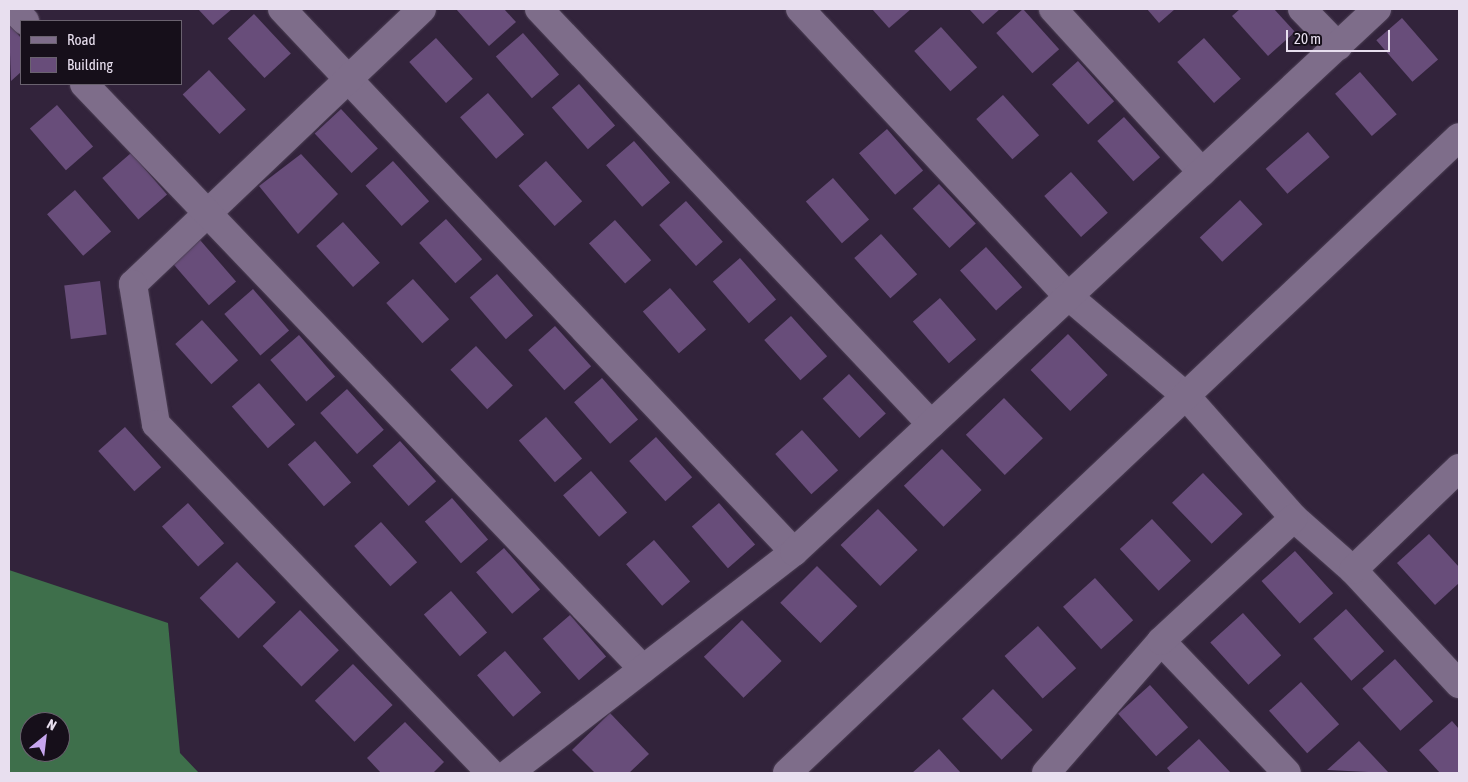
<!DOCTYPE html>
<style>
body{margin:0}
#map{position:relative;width:1468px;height:782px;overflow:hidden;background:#32233b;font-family:"Asap Condensed",sans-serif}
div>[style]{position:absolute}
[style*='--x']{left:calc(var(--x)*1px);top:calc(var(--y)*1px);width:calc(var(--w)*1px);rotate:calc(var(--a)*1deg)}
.forest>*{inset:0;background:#3e6f4b}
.building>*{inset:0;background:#684d7a;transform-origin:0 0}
.roads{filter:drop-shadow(0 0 1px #4b3e53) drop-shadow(0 0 1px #4b3e53)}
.minor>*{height:28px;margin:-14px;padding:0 14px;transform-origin:14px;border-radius:14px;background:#7e6d8a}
.tertiary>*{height:28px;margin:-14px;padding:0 14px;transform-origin:14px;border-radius:14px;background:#7e6d8a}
span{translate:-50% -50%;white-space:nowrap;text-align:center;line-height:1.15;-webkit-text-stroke:4.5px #160f1a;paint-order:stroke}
.frame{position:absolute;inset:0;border:10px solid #e8dfef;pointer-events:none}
.legend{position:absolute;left:20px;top:20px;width:162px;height:65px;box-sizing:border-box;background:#160f1a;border:1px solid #6a626f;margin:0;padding:6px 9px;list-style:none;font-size:15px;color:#e8dfef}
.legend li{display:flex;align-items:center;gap:10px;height:25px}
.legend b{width:25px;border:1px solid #6a626f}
.north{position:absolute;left:20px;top:712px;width:50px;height:50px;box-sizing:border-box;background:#160f1a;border:1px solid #6a626f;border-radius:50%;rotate:29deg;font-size:14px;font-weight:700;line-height:20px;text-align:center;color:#e8dfef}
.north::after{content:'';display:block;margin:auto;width:18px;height:22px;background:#c7a6ef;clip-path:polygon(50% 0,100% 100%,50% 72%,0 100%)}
.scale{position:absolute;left:1286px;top:30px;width:104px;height:22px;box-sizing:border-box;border:2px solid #e8dfef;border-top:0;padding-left:6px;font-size:15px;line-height:18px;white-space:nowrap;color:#e8dfef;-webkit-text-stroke:4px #160f1a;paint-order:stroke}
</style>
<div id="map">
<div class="forest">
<div style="clip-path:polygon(evenodd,9px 570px,168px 623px,180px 753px,199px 773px,9px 773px,9px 570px,30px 722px,60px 722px,60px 752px,30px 752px,30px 722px)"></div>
</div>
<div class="building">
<div style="clip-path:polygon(198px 9px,232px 9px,213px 25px)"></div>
<div style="clip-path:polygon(456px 9px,504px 9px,516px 22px,489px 46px)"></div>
<div style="clip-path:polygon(872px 9px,911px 9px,889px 28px)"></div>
<div style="clip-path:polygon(969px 9px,1000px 9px,983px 24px)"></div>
<div style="left:1023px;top:9px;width:54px;height:36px;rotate:48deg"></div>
<div style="clip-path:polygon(1147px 9px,1175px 9px,1159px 23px)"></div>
<div style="clip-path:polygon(1240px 9px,1274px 9px,1295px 32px,1268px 56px,1232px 16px)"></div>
<div style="left:254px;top:14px;width:54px;height:36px;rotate:47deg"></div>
<div style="left:1402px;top:18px;width:55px;height:34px;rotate:49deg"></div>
<div style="clip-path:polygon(9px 24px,21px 38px,21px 72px,11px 81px)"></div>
<div style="left:941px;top:27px;width:54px;height:36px;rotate:48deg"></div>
<div style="left:523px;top:33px;width:55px;height:36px;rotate:49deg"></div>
<div style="left:436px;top:38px;width:55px;height:36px;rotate:48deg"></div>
<div style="left:1204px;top:38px;width:55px;height:36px;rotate:48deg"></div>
<div style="left:1078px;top:61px;width:54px;height:35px;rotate:48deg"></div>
<div style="left:209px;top:70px;width:54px;height:36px;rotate:47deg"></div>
<div style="left:1360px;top:72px;width:56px;height:33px;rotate:49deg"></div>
<div style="left:579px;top:84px;width:55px;height:36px;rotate:49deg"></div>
<div style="left:488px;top:93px;width:55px;height:37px;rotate:49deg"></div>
<div style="left:1003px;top:95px;width:54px;height:36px;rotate:48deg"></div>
<div style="left:57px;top:105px;width:55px;height:36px;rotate:49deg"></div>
<div style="left:341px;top:109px;width:54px;height:36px;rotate:47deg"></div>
<div style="left:1124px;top:117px;width:54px;height:36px;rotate:48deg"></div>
<div style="left:887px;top:129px;width:55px;height:37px;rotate:49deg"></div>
<div style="left:1308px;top:132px;width:33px;height:56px;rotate:49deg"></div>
<div style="left:634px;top:141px;width:55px;height:37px;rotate:49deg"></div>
<div style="left:131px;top:153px;width:55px;height:38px;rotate:49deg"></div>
<div style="clip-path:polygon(301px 154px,338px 194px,298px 234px,259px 186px)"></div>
<div style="left:393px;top:161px;width:54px;height:37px;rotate:48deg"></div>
<div style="left:546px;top:161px;width:54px;height:37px;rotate:48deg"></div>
<div style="left:1071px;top:172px;width:55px;height:36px;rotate:48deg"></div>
<div style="left:833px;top:178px;width:55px;height:36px;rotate:49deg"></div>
<div style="left:939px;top:184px;width:54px;height:36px;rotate:47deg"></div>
<div style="left:75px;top:190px;width:55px;height:37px;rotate:49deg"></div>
<div style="left:1240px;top:200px;width:33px;height:55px;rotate:47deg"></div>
<div style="left:686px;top:201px;width:55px;height:36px;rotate:48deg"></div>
<div style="left:446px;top:219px;width:54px;height:36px;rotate:48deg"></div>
<div style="left:615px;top:220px;width:54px;height:35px;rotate:48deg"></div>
<div style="left:343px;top:222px;width:55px;height:36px;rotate:48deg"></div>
<div style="left:881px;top:234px;width:54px;height:36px;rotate:48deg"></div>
<div style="left:200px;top:240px;width:55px;height:36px;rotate:49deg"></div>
<div style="left:986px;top:247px;width:54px;height:35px;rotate:48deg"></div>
<div style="left:740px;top:258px;width:55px;height:36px;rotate:49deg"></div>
<div style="left:497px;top:274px;width:55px;height:36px;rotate:49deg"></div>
<div style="left:413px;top:279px;width:54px;height:36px;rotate:48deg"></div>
<div style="left:100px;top:281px;width:54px;height:36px;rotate:83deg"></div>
<div style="left:670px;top:288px;width:55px;height:36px;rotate:49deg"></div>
<div style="left:253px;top:289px;width:55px;height:38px;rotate:49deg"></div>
<div style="left:940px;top:298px;width:55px;height:36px;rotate:49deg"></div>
<div style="left:791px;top:316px;width:54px;height:36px;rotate:48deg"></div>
<div style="left:202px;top:320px;width:54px;height:36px;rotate:48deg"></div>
<div style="left:555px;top:326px;width:54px;height:36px;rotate:48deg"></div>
<div style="left:1068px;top:334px;width:57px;height:52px;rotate:46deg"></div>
<div style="left:299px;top:335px;width:55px;height:38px;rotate:49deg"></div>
<div style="left:476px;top:346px;width:54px;height:35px;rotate:47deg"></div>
<div style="left:849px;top:374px;width:54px;height:36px;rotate:47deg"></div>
<div style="left:602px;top:378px;width:55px;height:37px;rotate:49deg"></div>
<div style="left:259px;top:383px;width:55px;height:36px;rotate:49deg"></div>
<div style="left:347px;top:389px;width:55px;height:36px;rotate:48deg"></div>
<div style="left:1004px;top:398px;width:56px;height:53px;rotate:46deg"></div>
<div style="left:546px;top:417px;width:55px;height:36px;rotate:49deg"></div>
<div style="left:125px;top:427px;width:54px;height:36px;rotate:48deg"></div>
<div style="left:802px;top:430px;width:54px;height:36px;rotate:48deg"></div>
<div style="left:656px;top:437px;width:54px;height:36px;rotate:48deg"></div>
<div style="left:315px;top:441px;width:55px;height:36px;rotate:49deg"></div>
<div style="left:400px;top:441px;width:54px;height:37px;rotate:48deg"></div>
<div style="left:942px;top:449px;width:57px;height:53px;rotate:46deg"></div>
<div style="left:591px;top:471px;width:55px;height:37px;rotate:49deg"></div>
<div style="left:1203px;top:473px;width:57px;height:43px;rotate:46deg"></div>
<div style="left:452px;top:498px;width:55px;height:36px;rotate:49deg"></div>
<div style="left:188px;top:503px;width:54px;height:35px;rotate:48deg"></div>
<div style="left:719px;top:503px;width:55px;height:36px;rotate:49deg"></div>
<div style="left:878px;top:509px;width:57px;height:52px;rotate:46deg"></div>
<div style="left:1152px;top:519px;width:57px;height:44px;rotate:47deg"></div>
<div style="left:381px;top:522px;width:54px;height:36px;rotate:48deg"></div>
<div style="clip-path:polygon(1429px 534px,1459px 567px,1459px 583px,1435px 605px,1397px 563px)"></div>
<div style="left:654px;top:540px;width:55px;height:37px;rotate:49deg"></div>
<div style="left:504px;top:548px;width:55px;height:37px;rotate:49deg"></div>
<div style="left:1295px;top:551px;width:57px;height:45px;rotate:48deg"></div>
<div style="left:237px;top:562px;width:56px;height:52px;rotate:46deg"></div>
<div style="left:817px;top:566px;width:57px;height:52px;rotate:45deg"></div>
<div style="left:1095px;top:578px;width:57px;height:43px;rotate:48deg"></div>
<div style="left:451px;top:591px;width:55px;height:36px;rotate:49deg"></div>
<div style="left:1346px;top:609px;width:57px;height:44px;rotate:48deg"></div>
<div style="left:300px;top:610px;width:56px;height:52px;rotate:46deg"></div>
<div style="left:1243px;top:613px;width:57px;height:44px;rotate:48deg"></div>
<div style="left:570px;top:615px;width:55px;height:36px;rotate:49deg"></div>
<div style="left:742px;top:620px;width:57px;height:53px;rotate:46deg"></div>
<div style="left:1038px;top:626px;width:57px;height:45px;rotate:48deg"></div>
<div style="left:505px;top:651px;width:55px;height:37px;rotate:49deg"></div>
<div style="left:1395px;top:659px;width:57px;height:44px;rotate:48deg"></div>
<div style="left:353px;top:664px;width:57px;height:53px;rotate:46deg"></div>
<div style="left:1301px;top:682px;width:57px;height:43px;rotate:48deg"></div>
<div style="left:1150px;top:685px;width:57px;height:43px;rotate:48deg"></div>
<div style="left:993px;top:689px;width:57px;height:43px;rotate:46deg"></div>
<div style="clip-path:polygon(610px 713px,649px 754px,629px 773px,595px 773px,572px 750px)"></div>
<div style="clip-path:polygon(1452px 721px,1459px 729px,1459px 773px,1440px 773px,1419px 750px)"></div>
<div style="clip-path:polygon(405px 722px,444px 762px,433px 773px,381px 773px,367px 758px)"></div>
<div style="clip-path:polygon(1199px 739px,1231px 773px,1171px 773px,1167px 768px)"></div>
<div style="clip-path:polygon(1359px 741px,1389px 773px,1327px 770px)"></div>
<div style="clip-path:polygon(939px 749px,961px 773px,912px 773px)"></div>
</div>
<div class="roads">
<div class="minor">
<div style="--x:13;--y:9;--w:17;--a:45"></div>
<div style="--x:282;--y:9;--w:746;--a:46.68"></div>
<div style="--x:422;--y:9;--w:399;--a:136.4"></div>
<div style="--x:133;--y:284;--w:142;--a:80.7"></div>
<div style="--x:156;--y:424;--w:484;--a:46.2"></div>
<div style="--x:539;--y:9;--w:571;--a:46.63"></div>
<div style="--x:800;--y:9;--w:393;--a:47"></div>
<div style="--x:1068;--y:296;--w:155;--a:40.3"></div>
<div style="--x:1186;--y:396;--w:163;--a:48.5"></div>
<div style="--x:1294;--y:518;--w:79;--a:41.4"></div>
<div style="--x:1353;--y:570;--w:156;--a:47.1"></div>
<div style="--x:1053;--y:9;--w:221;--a:47.6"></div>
<div style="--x:1302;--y:9;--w:52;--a:45.8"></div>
<div style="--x:84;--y:84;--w:809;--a:46.3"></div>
<div style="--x:1353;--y:570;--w:147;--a:-43.9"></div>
<div style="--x:1161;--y:641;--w:182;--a:46.3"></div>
<div style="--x:509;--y:773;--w:361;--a:-37.8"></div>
<div style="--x:794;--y:552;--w:797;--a:-42.97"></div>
<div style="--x:1046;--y:773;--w:175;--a:-48.9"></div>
<div style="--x:1161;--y:641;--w:181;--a:-42.8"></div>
</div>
<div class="tertiary">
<div style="--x:787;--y:773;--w:925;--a:-43.42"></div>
</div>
</div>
<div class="frame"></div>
<ul class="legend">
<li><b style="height:6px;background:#7e6d8a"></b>Road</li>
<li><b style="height:14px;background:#684d7a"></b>Building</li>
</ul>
<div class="north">N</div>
<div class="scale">20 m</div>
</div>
